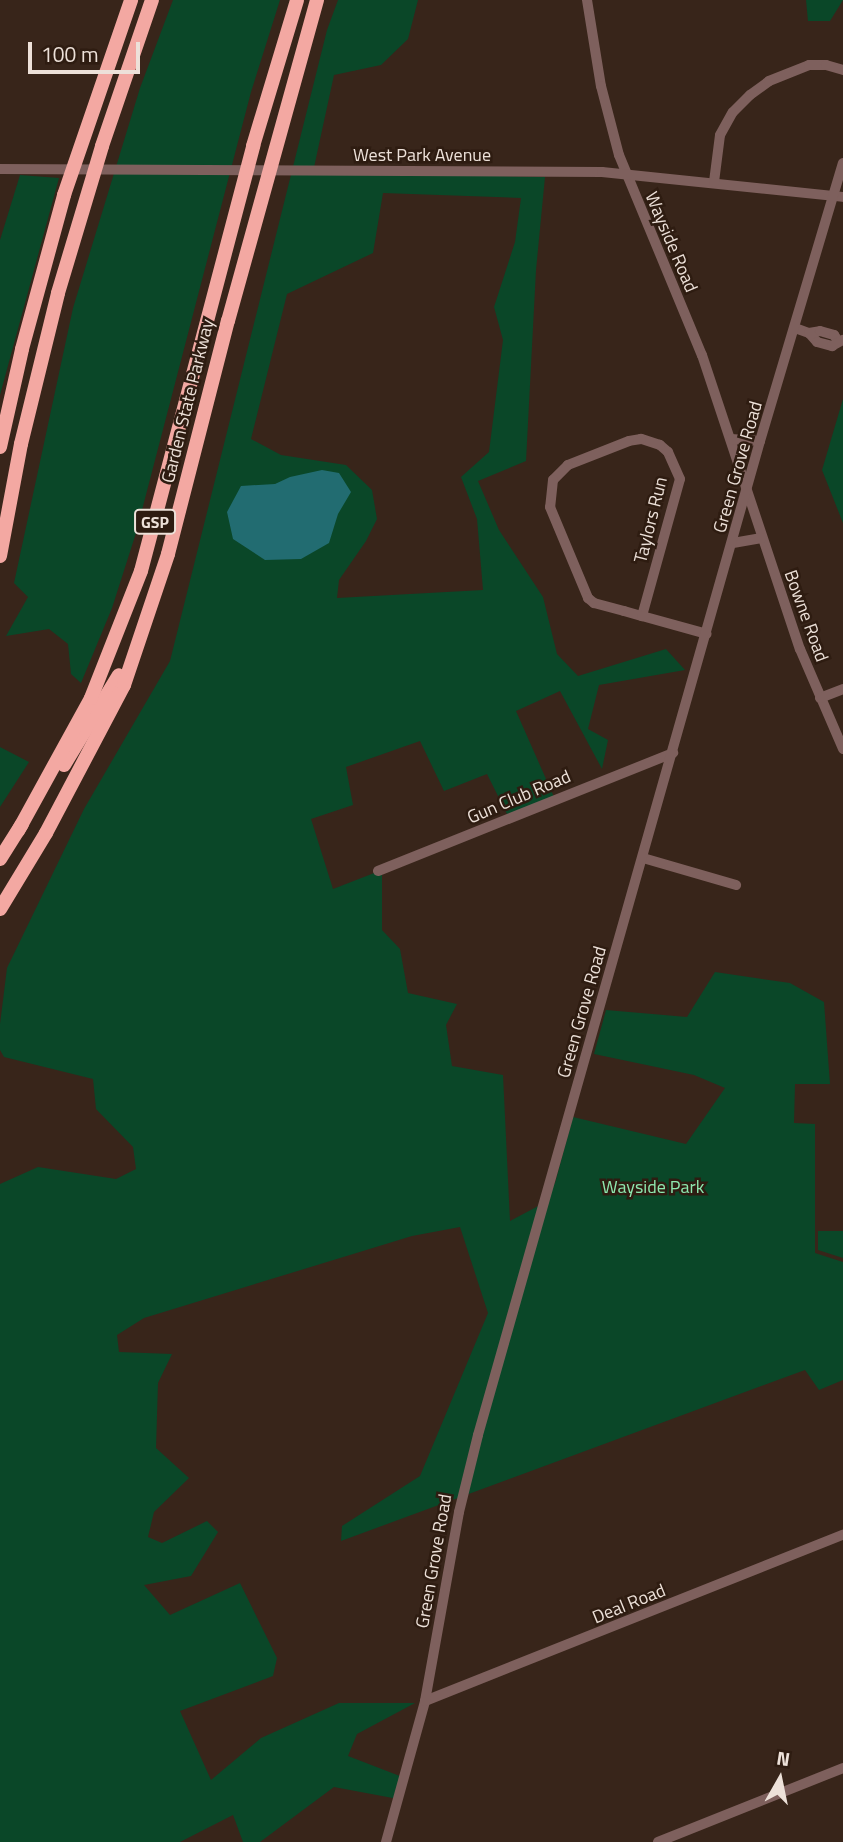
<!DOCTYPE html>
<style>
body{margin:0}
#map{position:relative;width:843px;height:1842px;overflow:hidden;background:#38251a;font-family:"Titillium Web",sans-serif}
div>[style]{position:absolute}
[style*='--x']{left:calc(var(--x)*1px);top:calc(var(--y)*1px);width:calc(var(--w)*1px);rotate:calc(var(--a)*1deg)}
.green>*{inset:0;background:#0a4728}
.water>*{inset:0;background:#226c71}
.minor>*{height:10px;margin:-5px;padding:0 5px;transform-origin:5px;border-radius:5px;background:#7e605d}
.highway>*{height:14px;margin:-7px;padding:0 7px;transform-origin:7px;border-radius:7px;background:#f3a8a2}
span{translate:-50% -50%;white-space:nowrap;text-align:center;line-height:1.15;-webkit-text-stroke:5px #2e1c11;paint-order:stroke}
.shield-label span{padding:2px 5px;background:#2e1c11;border:2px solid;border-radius:5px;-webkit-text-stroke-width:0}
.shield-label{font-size:16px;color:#ede1d9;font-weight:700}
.street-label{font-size:18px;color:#ede1d9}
.park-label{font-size:18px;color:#8ee8af}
.north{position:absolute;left:745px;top:1744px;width:70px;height:70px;-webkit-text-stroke:5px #2e1c11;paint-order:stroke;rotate:9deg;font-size:19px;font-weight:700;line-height:28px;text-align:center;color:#ede1d9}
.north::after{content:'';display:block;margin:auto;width:24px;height:32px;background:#ede1d9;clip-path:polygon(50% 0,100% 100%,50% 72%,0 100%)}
.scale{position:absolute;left:28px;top:42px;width:112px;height:32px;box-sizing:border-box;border:4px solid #ede1d9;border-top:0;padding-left:9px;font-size:21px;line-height:24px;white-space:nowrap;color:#ede1d9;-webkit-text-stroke:5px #2e1c11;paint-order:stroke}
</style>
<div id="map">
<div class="green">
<div style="clip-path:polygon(173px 0,280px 0,251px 92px,136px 533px,112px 608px,81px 683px,71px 674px,68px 644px,49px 629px,6px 636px,28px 597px,14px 583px,73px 308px,140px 88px)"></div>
<div style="clip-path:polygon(evenodd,338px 0,418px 0,408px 39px,381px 65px,334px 75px,313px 172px,545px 177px,536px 270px,526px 461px,478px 481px,499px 530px,543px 597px,557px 654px,578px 676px,666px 649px,685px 670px,599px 685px,588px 729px,608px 740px,602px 769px,560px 691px,516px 711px,554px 797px,508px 816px,487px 774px,444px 791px,420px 741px,346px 767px,353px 805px,311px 819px,333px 889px,382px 870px,382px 930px,400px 949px,408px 993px,457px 1004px,446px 1025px,452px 1066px,503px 1075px,510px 1221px,542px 1204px,555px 1183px,573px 1117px,686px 1144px,725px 1088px,694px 1075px,594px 1054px,606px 1010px,687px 1017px,715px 972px,790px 983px,824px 1002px,830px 1084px,795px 1084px,794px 1123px,815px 1124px,815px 1253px,843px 1262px,843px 1380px,819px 1390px,805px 1370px,341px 1541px,342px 1526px,420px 1476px,488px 1313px,460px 1227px,412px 1236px,144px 1318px,117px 1335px,119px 1352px,172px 1354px,158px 1383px,156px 1448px,189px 1478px,154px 1512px,148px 1537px,162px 1543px,207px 1521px,218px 1532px,191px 1576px,144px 1585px,170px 1615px,240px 1583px,277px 1658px,273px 1676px,180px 1711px,211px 1780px,261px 1738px,339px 1703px,415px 1703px,357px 1734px,348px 1756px,405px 1778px,398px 1799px,334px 1787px,260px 1842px,243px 1842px,233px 1815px,180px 1842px,0 1842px,0 1184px,38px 1167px,116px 1179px,136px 1169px,133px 1147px,96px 1109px,93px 1079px,4px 1057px,0 1050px,0 1024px,7px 968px,84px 809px,170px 661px,327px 30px,338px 0,383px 193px,521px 198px,515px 242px,494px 307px,503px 340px,489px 452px,461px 477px,477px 519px,483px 590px,337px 598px,339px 580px,366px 541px,377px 519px,372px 490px,346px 465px,281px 455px,251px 439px,287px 294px,373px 253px,383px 193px)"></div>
<div style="clip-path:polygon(806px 0,843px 0,830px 21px,808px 21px)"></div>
<div style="clip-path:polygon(20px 175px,59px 178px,0 395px,0 240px)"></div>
<div style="clip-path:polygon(843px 399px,843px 523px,822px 470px)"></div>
<div style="clip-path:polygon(0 747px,29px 762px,0 807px)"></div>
<div style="clip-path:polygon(818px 1231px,843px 1231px,843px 1258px,818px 1250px)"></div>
</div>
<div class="water">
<div style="clip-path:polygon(322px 470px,339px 473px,351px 492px,338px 514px,329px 543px,301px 559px,265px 560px,233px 539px,227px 512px,241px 486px,275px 484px,290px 477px)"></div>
</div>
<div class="minor">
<div style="--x:587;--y:0;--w:87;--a:80.8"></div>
<div style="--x:601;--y:86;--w:71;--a:75.4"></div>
<div style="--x:619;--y:155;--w:217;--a:67.5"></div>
<div style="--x:702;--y:355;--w:310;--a:71.6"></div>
<div style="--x:800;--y:649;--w:109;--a:66.7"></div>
<div style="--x:0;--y:169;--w:602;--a:0.29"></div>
<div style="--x:602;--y:172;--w:242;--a:5.9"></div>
<div style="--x:714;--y:182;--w:47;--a:-82.7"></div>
<div style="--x:720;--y:135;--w:26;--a:-61"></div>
<div style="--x:733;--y:112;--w:24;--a:-45"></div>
<div style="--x:750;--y:95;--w:24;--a:-36"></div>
<div style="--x:769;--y:81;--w:43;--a:-21.8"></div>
<div style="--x:809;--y:65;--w:17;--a:0"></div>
<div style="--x:826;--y:65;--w:18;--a:16"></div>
<div style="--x:795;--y:328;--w:15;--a:20"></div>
<div style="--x:809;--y:333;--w:11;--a:-10"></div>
<div style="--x:820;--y:331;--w:15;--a:16"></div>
<div style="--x:834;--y:335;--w:7;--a:56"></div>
<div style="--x:809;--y:333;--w:12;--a:48"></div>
<div style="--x:817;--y:342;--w:16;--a:15"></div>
<div style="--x:832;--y:346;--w:13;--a:-29"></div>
<div style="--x:731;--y:439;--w:29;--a:4"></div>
<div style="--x:733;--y:543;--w:29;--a:-10"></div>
<div style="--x:642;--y:616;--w:142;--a:-74.5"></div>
<div style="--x:680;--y:479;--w:30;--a:-114"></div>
<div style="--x:668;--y:452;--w:11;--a:-139"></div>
<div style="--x:660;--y:445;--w:20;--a:-162"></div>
<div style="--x:641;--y:439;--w:12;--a:171"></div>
<div style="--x:629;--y:441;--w:66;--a:158.5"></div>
<div style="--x:568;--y:465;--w:21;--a:135"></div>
<div style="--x:553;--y:480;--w:27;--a:96"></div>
<div style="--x:550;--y:507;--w:99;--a:67.3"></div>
<div style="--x:588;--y:598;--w:8;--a:40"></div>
<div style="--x:594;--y:603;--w:31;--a:15"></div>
<div style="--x:624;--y:611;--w:19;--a:16"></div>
<div style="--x:642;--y:616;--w:67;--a:15.5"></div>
<div style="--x:820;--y:698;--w:25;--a:-21"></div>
<div style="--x:643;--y:858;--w:97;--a:16.2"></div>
<div style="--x:378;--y:871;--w:318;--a:-21.8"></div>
<div style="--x:425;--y:1701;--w:450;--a:-21.7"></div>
<div style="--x:386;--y:1842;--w:146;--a:-74.5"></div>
<div style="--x:425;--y:1701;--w:192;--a:-79.8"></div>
<div style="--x:459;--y:1512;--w:79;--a:-76.1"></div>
<div style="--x:478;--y:1435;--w:1033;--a:-74.16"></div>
<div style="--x:760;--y:441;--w:290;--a:-73.4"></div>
<div style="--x:658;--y:1842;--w:199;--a:-21.8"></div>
</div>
<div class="highway">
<div style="--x:0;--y:447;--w:100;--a:-77.3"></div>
<div style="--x:22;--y:349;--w:160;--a:-74.7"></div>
<div style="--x:64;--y:195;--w:206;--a:-71"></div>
<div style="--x:0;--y:556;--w:114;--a:-79.4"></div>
<div style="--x:21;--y:444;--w:155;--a:-76.2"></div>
<div style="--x:58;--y:293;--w:153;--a:-73.3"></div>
<div style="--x:102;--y:146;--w:154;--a:-71.1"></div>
<div style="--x:64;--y:765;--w:105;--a:-58.6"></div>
<div style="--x:18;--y:831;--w:152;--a:-61.2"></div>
<div style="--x:91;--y:698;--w:136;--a:-68.5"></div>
<div style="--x:141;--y:571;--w:440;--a:-75.2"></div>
<div style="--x:253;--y:146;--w:152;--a:-73.2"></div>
<div style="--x:0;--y:859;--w:41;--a:-57.8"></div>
<div style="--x:0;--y:909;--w:89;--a:-58.8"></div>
<div style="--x:46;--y:833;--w:167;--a:-62.2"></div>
<div style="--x:124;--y:685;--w:138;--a:-71.4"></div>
<div style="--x:168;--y:554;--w:241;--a:-75.6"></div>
<div style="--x:228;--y:321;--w:333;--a:-74.5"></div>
</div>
<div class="shield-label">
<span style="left:155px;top:522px">GSP</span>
</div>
<div class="street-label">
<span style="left:422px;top:155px">West Park Avenue</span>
<span style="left:671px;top:242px;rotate:67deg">Wayside Road</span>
<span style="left:188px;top:401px;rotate:-76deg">Garden State Parkway</span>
<span style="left:738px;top:467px;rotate:-74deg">Green Grove Road</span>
<span style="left:651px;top:520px;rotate:-76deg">Taylors Run</span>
<span style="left:806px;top:616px;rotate:70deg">Bowne Road</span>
<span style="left:519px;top:797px;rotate:-23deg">Gun Club Road</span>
<span style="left:582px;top:1012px;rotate:-74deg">Green Grove Road</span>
<span style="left:434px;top:1561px;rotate:-80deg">Green Grove Road</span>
<span style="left:629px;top:1604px;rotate:-22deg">Deal Road</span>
</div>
<div class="park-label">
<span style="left:653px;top:1187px">Wayside Park</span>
</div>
<div class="north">N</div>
<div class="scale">100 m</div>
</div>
